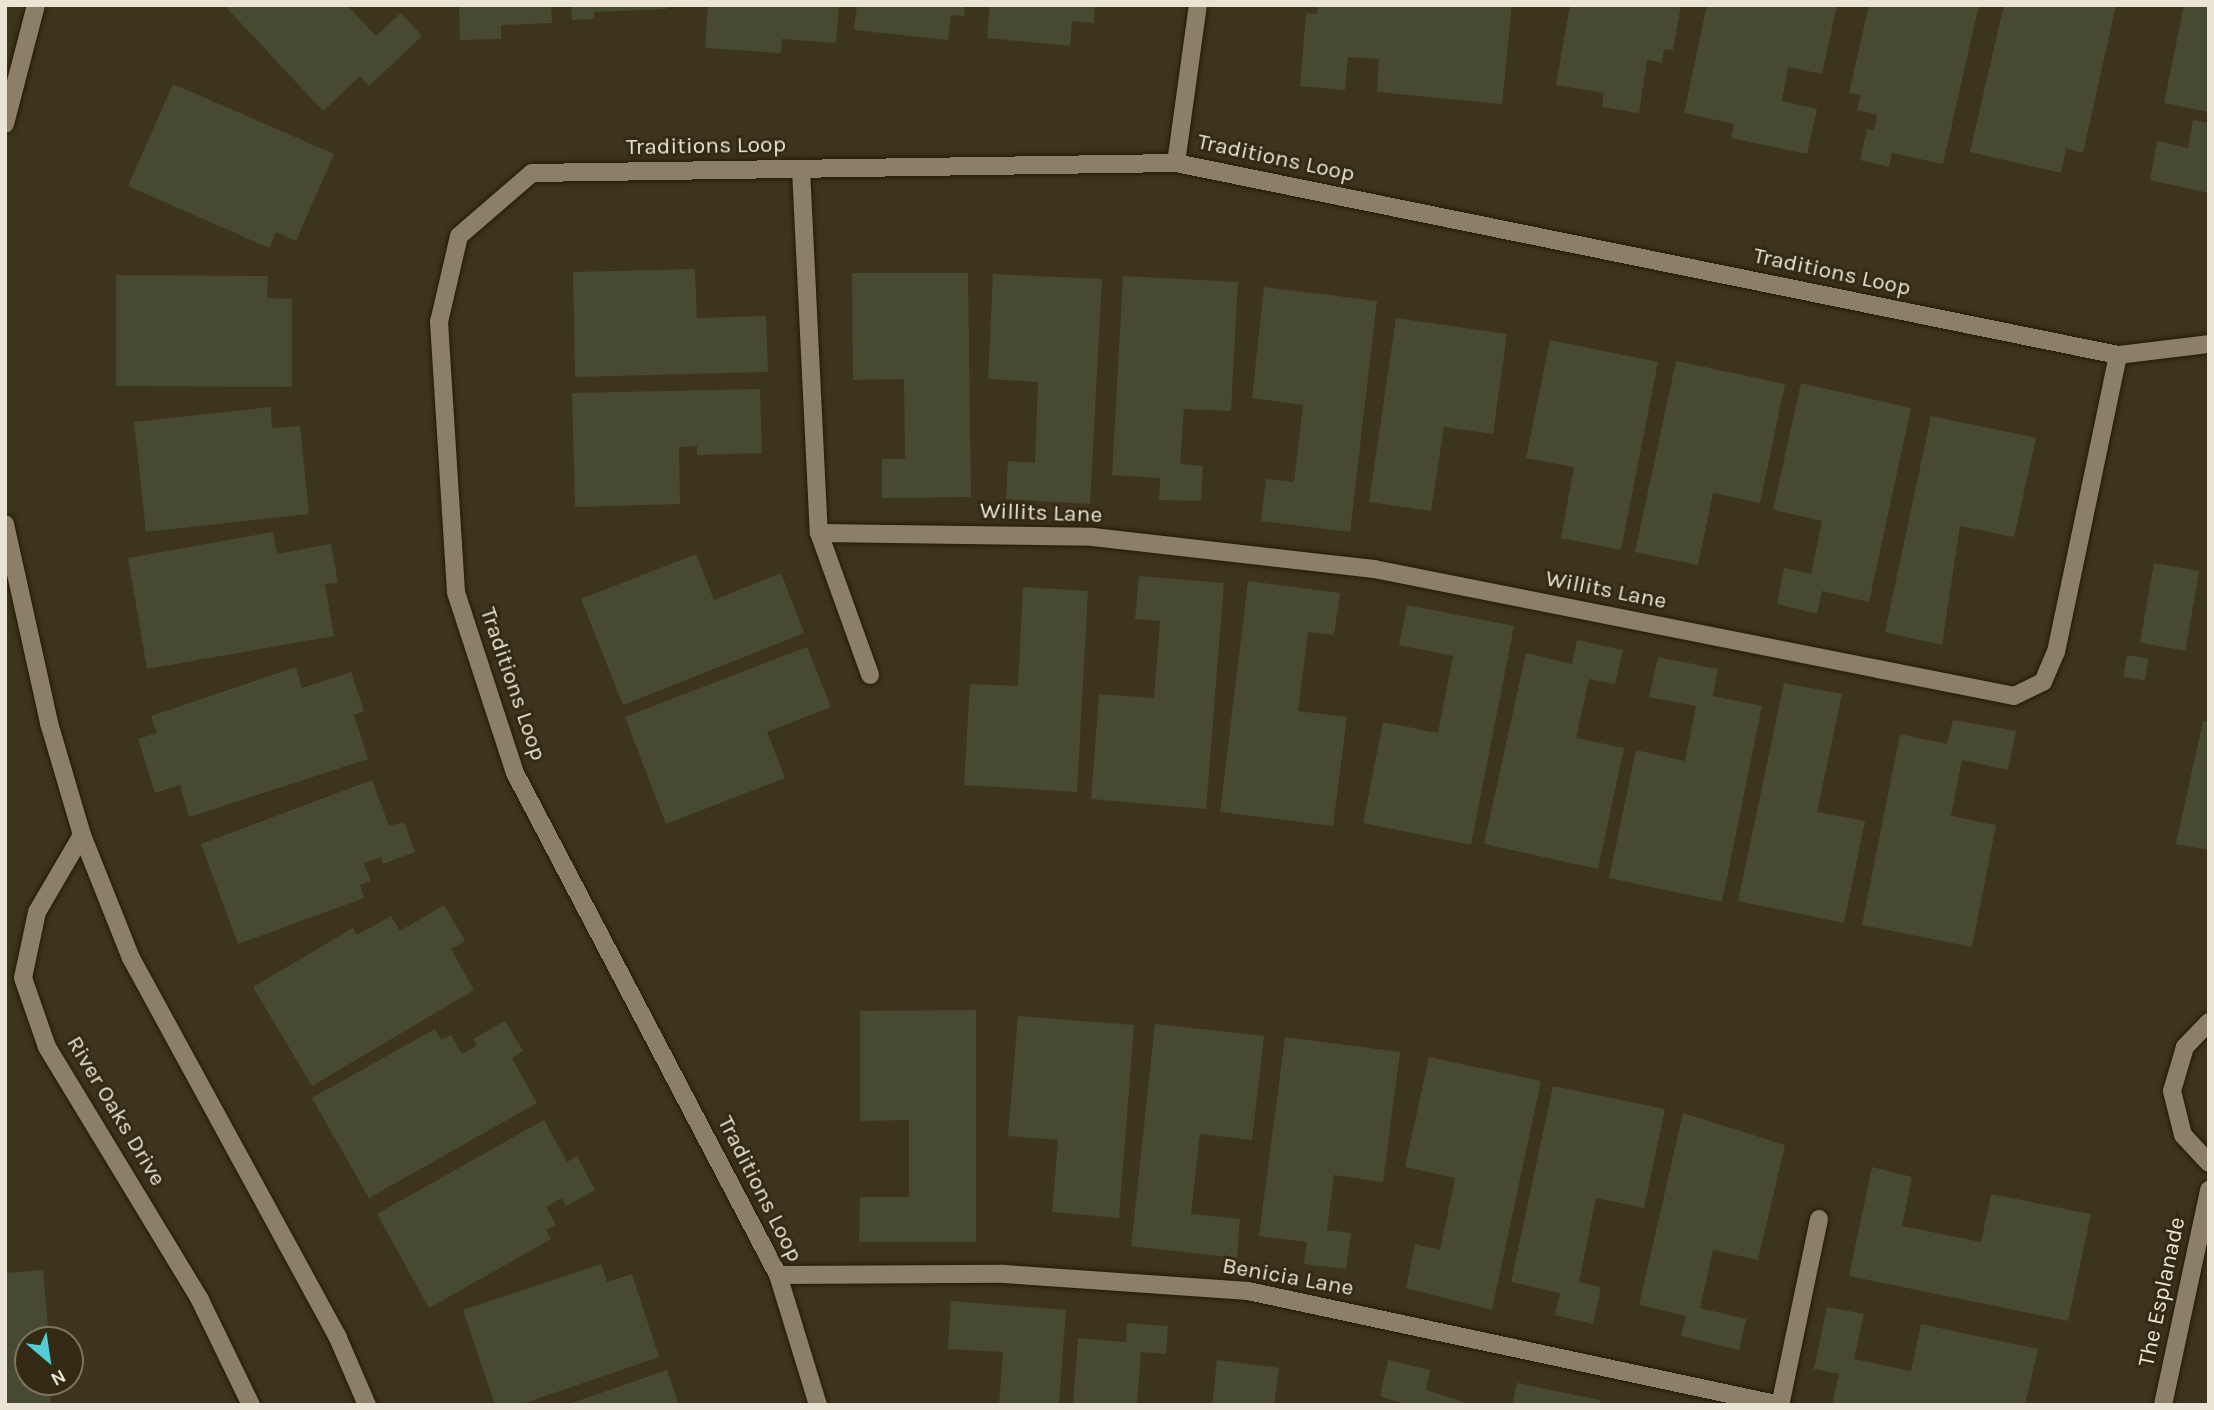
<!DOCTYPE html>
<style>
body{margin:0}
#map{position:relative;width:2214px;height:1410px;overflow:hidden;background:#3d341d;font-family:Karla,sans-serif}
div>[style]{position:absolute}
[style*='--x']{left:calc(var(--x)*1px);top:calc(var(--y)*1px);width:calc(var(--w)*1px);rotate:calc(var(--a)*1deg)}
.building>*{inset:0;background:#484931;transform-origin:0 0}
.roads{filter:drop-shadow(0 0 2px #241b05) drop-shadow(0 0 2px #241b05)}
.minor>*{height:18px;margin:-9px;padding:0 9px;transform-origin:9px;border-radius:9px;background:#8b8067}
span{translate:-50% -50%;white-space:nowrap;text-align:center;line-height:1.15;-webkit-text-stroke:6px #332a13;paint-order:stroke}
.street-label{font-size:23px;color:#e9e4d6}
.frame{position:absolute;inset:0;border:7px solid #e9e4d6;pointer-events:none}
.north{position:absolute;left:14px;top:1326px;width:70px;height:70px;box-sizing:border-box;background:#332a13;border:2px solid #7c7461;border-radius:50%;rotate:151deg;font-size:19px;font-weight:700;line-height:28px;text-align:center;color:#e9e4d6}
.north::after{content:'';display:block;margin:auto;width:24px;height:32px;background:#52ccd5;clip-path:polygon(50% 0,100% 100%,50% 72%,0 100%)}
</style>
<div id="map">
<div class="building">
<div style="clip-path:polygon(224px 5px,347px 5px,376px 36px,401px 13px,422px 36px,369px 86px,360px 76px,323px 111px)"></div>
<div style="clip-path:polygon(459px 5px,551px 5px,552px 23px,501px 25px,501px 39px,460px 40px)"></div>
<div style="clip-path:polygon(571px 5px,666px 5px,666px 9px,594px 12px,594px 19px,572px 20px)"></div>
<div style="clip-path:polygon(708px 5px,839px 5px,836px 43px,782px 39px,781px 53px,705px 48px)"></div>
<div style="clip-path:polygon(857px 5px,965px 5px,964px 16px,951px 15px,948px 40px,854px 30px)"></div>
<div style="clip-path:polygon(990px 5px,1095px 5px,1094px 23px,1072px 21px,1070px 46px,987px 38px)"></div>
<div style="clip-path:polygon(1318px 5px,1512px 5px,1502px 104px,1377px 92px,1379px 59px,1348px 57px,1345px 90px,1300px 86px,1306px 13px,1317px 14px)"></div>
<div style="clip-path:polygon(1570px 5px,1681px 5px,1673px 50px,1664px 49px,1662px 63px,1647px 60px,1639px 113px,1602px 107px,1604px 93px,1556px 85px)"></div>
<div style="clip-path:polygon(1707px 5px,1837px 5px,1822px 74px,1788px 67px,1782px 101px,1817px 109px,1807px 154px,1731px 138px,1734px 124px,1684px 113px)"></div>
<div style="clip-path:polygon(1869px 5px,1979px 5px,1943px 164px,1892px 153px,1889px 167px,1860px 160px,1867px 129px,1874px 130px,1877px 115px,1857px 110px,1861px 95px,1849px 93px)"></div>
<div style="clip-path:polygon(2004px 5px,2116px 5px,2083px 153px,2066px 148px,2061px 173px,1970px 152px)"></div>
<div style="clip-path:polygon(2184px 5px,2209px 5px,2209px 112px,2164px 103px)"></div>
<div style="clip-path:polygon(173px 84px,334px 154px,296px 241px,276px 232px,269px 248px,128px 186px)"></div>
<div style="clip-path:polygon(2193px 120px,2209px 123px,2209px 193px,2150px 180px,2157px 141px,2188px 148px)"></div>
<div style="clip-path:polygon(695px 269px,697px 318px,766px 316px,768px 372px,575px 377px,573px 272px)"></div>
<div style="clip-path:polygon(852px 273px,968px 273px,971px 497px,882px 498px,882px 459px,905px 459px,904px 379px,853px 380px)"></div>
<div style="clip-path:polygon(993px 274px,1102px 279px,1090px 504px,1006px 499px,1008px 461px,1035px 463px,1038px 382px,988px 379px)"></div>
<div style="clip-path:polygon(116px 275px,268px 276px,267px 298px,292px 299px,292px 387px,116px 386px)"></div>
<div style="clip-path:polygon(1123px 276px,1238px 282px,1231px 411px,1184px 409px,1180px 464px,1203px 466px,1201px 501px,1159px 500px,1160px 478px,1112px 475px)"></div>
<div style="clip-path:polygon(1264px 287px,1377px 301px,1350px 532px,1261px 521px,1266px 479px,1294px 482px,1303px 405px,1252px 398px)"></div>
<div style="clip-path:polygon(1396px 318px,1507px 334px,1493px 434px,1444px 427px,1431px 511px,1369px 502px)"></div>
<div style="clip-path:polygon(1550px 340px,1658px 362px,1621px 550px,1561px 538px,1574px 467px,1526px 458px)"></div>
<div style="clip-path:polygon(1676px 361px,1785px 384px,1760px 503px,1713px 493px,1698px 565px,1635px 552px)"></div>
<div style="clip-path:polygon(1801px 383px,1911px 408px,1869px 602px,1822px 591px,1817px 614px,1777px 604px,1784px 568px,1811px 574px,1822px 521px,1773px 510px)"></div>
<div style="clip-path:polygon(760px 389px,762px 453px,697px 455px,697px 446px,679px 447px,680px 504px,575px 507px,572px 393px)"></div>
<div style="clip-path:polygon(271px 407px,272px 428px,300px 426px,309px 514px,146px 532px,134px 422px)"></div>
<div style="clip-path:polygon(1931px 416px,2036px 438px,2014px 537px,1960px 526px,1942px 645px,1885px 632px)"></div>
<div style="clip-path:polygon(273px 532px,277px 554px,331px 544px,338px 583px,325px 584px,334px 636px,147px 669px,128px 558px)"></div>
<div style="clip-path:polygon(696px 554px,714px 600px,781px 573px,804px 633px,623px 705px,581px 599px)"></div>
<div style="left:2154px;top:563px;width:46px;height:81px;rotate:10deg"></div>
<div style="clip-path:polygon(1139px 576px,1224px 583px,1206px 809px,1091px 799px,1099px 694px,1154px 698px,1160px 621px,1135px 619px)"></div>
<div style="clip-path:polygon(1248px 581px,1340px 593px,1334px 635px,1308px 632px,1298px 711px,1347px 717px,1333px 826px,1220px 812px)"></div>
<div style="clip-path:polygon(1023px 587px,1088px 591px,1077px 792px,964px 785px,970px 684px,1018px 686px)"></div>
<div style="clip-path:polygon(1407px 605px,1514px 626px,1471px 845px,1363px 823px,1383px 722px,1438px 733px,1453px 656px,1399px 645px)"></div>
<div style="clip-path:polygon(1577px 640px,1623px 650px,1615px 684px,1589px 679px,1576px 738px,1624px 748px,1598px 869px,1484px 844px,1526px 653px,1572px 664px)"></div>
<div style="clip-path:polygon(807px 647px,831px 707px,767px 732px,785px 778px,666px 824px,625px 717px)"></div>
<div style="left:2127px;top:655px;width:22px;height:22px;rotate:10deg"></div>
<div style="clip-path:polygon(1658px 657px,1718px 669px,1713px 696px,1762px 706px,1722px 902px,1609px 878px,1636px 750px,1685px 761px,1696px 706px,1649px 697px)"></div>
<div style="clip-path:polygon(296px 667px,302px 688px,351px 672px,364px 711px,354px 715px,368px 759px,189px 817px,180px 785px,155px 793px,138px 739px,157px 733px,151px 716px)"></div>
<div style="clip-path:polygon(1784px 683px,1842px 694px,1817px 812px,1865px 821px,1844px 923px,1738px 901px)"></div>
<div style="clip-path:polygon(1953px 720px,2016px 731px,2008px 770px,1962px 760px,1951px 816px,1996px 825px,1972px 947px,1862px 925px,1900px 734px,1947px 744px)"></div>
<div style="clip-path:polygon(2203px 721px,2209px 722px,2209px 850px,2176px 844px)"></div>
<div style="clip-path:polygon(372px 780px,389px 826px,404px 822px,415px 852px,383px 864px,381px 857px,364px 863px,371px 881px,360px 885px,364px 898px,238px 944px,201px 844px)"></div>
<div style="clip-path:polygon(444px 905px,465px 941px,451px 949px,474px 990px,312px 1086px,253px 987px,353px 928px,357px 935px,391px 916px,400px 931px)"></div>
<div style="clip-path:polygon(976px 1010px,976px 1242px,859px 1242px,860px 1197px,909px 1197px,909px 1120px,860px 1121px,860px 1011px)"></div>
<div style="clip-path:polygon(1018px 1016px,1134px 1025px,1119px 1218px,1052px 1212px,1058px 1140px,1008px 1136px)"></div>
<div style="clip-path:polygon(505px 1021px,523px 1051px,512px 1058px,537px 1103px,369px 1198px,312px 1098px,435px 1029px,441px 1040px,451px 1035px,462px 1054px,477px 1045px,473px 1039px)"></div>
<div style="clip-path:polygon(1155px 1024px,1264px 1036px,1252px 1140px,1200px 1134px,1191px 1214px,1240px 1219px,1237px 1258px,1131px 1246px)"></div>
<div style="clip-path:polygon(1285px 1037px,1400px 1052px,1383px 1182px,1334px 1175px,1327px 1230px,1351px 1233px,1346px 1269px,1304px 1264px,1307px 1242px,1259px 1236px)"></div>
<div style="clip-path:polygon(1429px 1057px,1541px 1081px,1492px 1310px,1406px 1288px,1415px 1244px,1440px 1250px,1455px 1178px,1405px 1167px)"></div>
<div style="clip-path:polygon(1553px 1086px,1665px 1109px,1644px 1208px,1596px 1198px,1579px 1282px,1601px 1287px,1593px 1324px,1555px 1315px,1560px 1293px,1511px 1282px)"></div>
<div style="clip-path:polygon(1683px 1113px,1785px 1145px,1758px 1260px,1713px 1250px,1700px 1308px,1746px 1319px,1739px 1350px,1681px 1336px,1686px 1316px,1639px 1305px)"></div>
<div style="clip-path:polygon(544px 1120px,567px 1162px,577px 1156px,595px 1190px,566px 1206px,562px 1198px,546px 1207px,556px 1225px,546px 1230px,551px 1239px,429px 1308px,377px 1214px)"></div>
<div style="clip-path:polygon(1872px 1167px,1912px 1177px,1902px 1226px,1981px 1242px,1991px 1194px,2091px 1214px,2068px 1321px,1849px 1276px)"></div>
<div style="clip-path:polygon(601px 1264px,607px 1282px,632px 1274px,659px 1357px,519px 1405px,495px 1405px,463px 1310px)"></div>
<div style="clip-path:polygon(43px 1270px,49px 1340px,28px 1340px,26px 1364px,28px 1390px,49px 1389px,51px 1405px,5px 1405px,5px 1273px)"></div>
<div style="clip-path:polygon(951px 1301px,1066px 1310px,1059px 1405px,999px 1405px,1003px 1352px,948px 1349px)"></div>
<div style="clip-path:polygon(1827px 1307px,1864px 1314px,1854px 1359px,1911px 1371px,1921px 1324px,2038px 1349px,2025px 1405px,1832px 1405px,1839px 1374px,1814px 1369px)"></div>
<div style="clip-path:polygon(1127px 1323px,1168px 1326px,1166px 1354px,1141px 1352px,1137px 1405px,1073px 1405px,1078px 1338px,1126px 1342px)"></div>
<div style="clip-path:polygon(1217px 1360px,1279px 1368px,1274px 1405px,1212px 1405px)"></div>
<div style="clip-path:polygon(1388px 1360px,1430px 1370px,1426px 1390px,1472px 1405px,1407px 1405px,1380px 1396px)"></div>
<div style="clip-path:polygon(667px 1370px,679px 1405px,569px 1405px,569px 1404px)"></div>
<div style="clip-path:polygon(1517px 1383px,1600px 1400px,1599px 1405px,1512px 1405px)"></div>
</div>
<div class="roads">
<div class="minor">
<div style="--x:5;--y:124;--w:123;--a:-75.4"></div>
<div style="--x:1176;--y:163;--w:160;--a:-82.1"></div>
<div style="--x:801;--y:169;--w:364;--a:87.2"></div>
<div style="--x:819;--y:533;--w:274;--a:0.8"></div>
<div style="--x:1093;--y:537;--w:283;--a:6.5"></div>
<div style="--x:1374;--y:569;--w:652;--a:11.22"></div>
<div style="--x:2014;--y:696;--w:32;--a:-26"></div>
<div style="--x:2043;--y:682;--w:33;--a:-67"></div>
<div style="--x:2056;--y:652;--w:303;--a:-78.2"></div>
<div style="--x:5;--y:524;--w:204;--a:77.5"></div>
<div style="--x:49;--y:723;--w:117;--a:73.6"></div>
<div style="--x:82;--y:835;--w:132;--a:68.3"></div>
<div style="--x:131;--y:958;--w:433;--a:61.4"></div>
<div style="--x:338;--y:1338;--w:73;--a:66.6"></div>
<div style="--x:819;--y:533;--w:151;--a:70.2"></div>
<div style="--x:82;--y:835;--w:89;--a:120.3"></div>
<div style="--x:37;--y:912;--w:67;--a:102"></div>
<div style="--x:23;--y:978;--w:73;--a:70.8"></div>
<div style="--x:47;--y:1047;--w:296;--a:58.8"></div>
<div style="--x:200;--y:1300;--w:117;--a:64.1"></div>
<div style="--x:2209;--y:1022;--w:35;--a:134"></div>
<div style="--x:2185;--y:1047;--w:46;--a:106.5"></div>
<div style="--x:2172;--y:1091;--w:45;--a:76"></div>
<div style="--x:2183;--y:1135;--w:38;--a:47"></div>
<div style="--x:778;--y:1275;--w:226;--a:-0.3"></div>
<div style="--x:1004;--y:1274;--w:245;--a:4"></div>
<div style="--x:1248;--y:1291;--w:544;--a:12.09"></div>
<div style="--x:1781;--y:1401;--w:186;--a:-78.2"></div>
<div style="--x:818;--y:1405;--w:136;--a:-107.1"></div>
<div style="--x:778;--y:1275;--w:567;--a:-117.65"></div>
<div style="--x:515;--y:773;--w:190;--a:-108.1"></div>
<div style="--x:456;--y:592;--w:271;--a:-93.6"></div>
<div style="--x:439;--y:322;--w:88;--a:-76.9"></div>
<div style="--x:459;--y:236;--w:96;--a:-40.8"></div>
<div style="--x:532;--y:173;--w:644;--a:-0.89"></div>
<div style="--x:1176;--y:163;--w:961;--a:11.52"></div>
<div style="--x:2118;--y:355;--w:92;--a:-6.9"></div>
<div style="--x:2163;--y:1405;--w:220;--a:-77.9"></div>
</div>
</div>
<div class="street-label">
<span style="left:706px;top:146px;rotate:-1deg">Traditions Loop</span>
<span style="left:1276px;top:158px;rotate:12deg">Traditions Loop</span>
<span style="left:1832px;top:272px;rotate:12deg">Traditions Loop</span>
<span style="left:1041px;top:513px;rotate:2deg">Willits Lane</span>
<span style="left:1606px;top:590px;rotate:11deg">Willits Lane</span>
<span style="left:513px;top:684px;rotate:71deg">Traditions Loop</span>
<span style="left:116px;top:1111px;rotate:59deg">River Oaks Drive</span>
<span style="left:760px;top:1189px;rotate:63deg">Traditions Loop</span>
<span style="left:1288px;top:1277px;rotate:10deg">Benicia Lane</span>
<span style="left:2162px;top:1292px;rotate:-78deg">The Esplanade</span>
</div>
<div class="frame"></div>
<div class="north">N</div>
</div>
